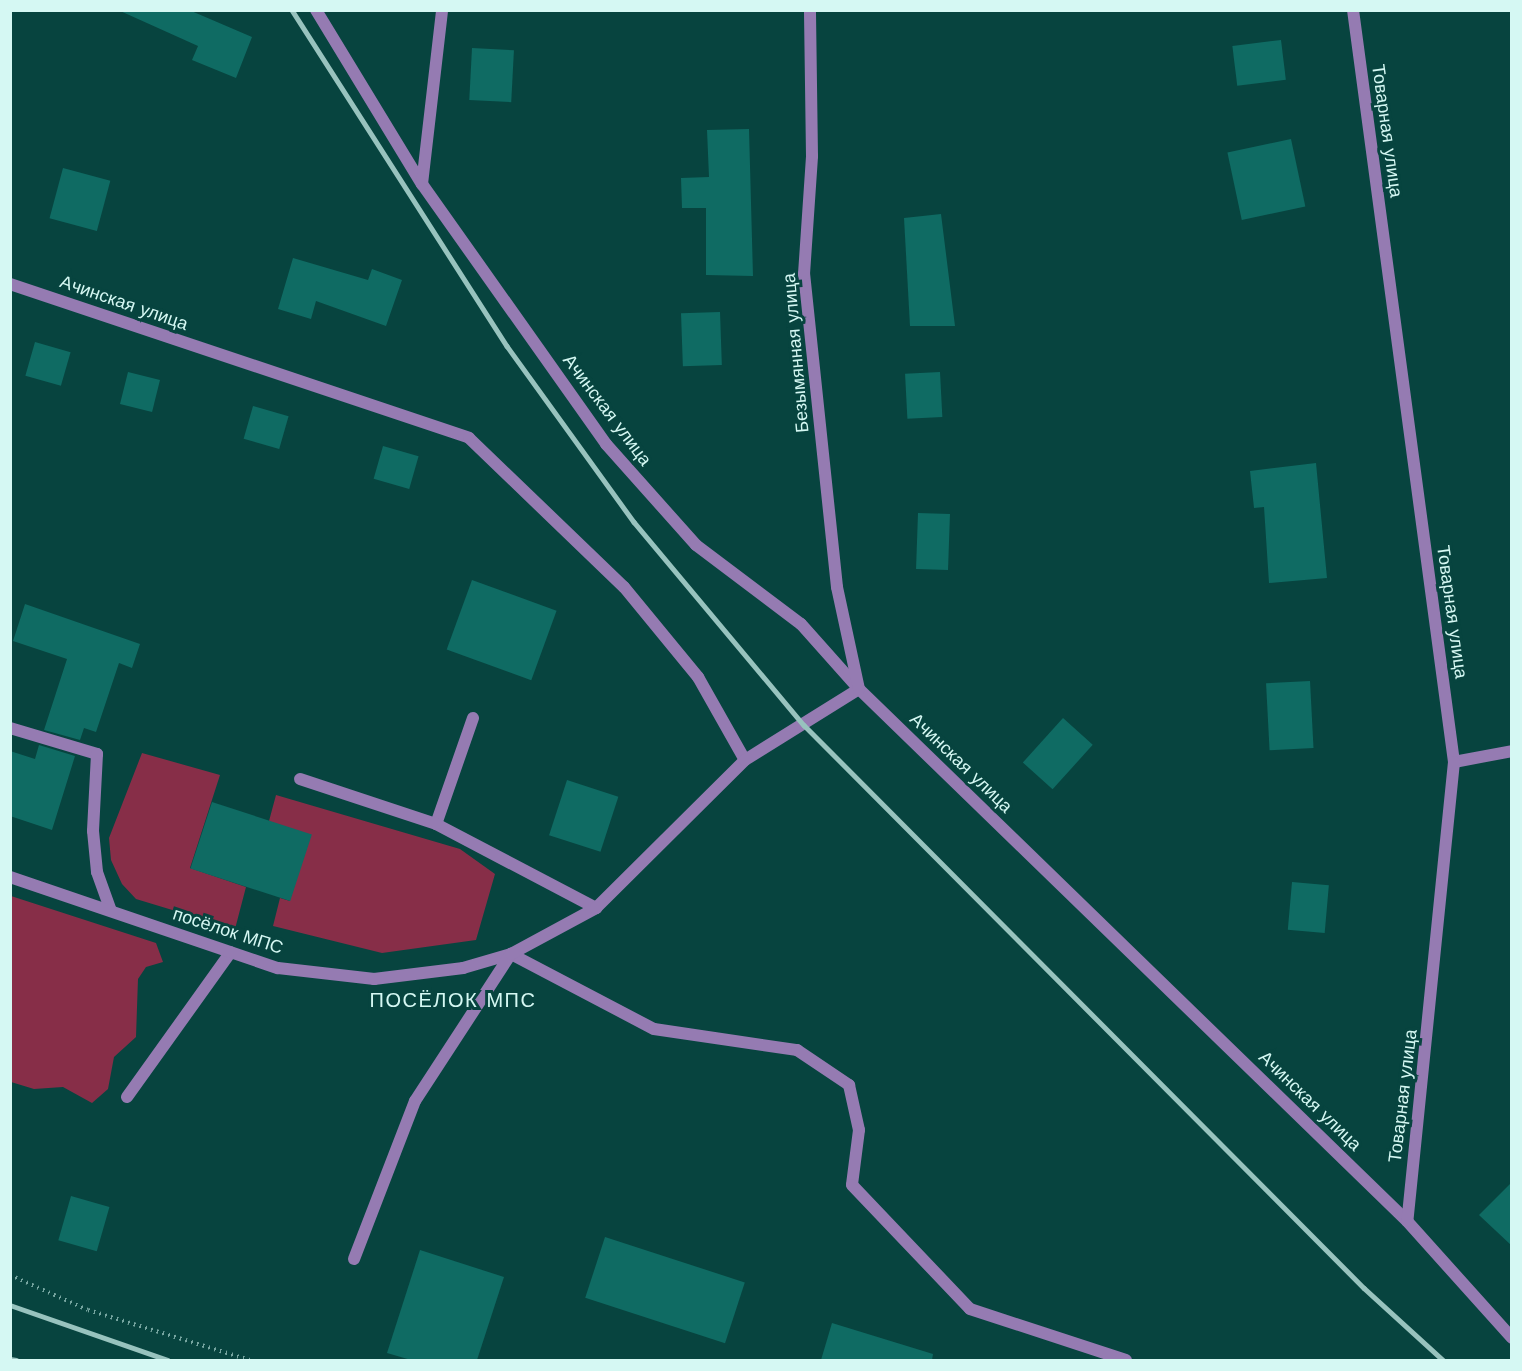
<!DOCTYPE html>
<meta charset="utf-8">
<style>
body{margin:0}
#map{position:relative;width:1522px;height:1371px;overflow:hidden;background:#07443f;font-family:"Work Sans",sans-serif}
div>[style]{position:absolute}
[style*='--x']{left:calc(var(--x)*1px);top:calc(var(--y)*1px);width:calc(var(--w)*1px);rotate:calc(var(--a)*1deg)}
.green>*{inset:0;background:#872e48}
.building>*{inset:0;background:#0f6b63;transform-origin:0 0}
.path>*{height:4px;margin-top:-2px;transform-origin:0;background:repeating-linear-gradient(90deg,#76a5a0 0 1.5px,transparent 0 6px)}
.lane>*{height:12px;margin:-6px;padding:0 6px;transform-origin:6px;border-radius:6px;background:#957bb2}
.street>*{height:12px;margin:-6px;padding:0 6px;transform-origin:6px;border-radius:6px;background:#957bb2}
.rail>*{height:4.5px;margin:-2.25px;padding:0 2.25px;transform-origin:2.25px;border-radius:2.25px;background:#98c3be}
span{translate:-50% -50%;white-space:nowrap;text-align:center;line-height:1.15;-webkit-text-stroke:6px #07443f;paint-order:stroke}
.street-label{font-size:18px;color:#d5f8f3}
.neighbourhood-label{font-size:20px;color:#d5f8f3;letter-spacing:1.5px}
.frame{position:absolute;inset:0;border:12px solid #d5f8f3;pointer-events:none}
</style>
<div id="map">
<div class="green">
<div style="clip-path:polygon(142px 753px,220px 775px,190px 868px,246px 887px,235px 929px,136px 899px,122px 884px,111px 860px,109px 838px)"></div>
<div style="clip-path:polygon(276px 795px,460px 849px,495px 874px,476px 940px,382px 953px,273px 926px,280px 898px,290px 901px,269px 821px)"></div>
<div style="clip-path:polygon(11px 896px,156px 943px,163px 962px,146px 967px,138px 979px,136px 1037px,114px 1057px,108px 1089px,92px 1103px,63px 1087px,34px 1089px,11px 1082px)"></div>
</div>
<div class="building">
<div style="clip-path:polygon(118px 10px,189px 10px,252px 37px,236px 78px,192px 60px,198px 46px)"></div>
<div style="left:1281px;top:40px;width:40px;height:49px;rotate:83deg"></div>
<div style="left:472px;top:48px;width:42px;height:52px;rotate:3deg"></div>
<div style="clip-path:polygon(749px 129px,753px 276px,706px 275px,706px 208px,682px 208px,681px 178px,709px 177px,707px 130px)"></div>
<div style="left:1291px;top:139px;width:69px;height:65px;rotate:78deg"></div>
<div style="left:63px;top:168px;width:49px;height:52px;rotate:15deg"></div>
<div style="clip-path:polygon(941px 214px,955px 326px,910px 326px,904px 218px)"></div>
<div style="clip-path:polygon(293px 258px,368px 280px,372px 269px,402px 280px,386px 326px,316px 301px,311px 319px,278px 309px)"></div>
<div style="left:720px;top:312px;width:53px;height:39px;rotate:88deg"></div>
<div style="left:35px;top:342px;width:37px;height:35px;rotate:16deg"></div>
<div style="left:128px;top:372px;width:33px;height:33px;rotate:14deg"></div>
<div style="left:940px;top:372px;width:45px;height:35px;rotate:87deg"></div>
<div style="left:253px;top:406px;width:37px;height:34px;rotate:16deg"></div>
<div style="left:383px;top:446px;width:37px;height:34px;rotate:16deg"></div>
<div style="clip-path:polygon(1316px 463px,1327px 578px,1269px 583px,1264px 507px,1254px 508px,1250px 471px)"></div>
<div style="left:918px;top:513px;width:32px;height:56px;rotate:2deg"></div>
<div style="left:472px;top:580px;width:90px;height:74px;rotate:20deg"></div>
<div style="clip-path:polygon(25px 604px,140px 644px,132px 668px,119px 663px,96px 732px,84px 728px,80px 740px,44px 730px,67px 659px,13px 641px)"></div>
<div style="left:1310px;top:681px;width:67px;height:44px;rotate:87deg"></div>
<div style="left:1063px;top:718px;width:40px;height:60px;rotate:42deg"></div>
<div style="clip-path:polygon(39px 745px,75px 756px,52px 830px,10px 816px,10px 751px,35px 759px)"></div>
<div style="left:567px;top:780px;width:54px;height:58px;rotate:18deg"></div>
<div style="left:212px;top:802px;width:105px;height:70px;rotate:18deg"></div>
<div style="left:1292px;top:882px;width:37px;height:48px;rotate:5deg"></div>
<div style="clip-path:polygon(1512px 1182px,1512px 1246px,1479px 1215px)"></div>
<div style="left:71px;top:1196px;width:40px;height:46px;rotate:16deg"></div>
<div style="left:605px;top:1237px;width:147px;height:64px;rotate:18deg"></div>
<div style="clip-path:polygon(420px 1250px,504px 1277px,477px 1360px,411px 1360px,387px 1353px)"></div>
<div style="clip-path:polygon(832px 1323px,933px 1354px,932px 1360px,821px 1360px)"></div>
</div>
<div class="path">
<div style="--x:10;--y:1275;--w:85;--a:24.2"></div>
<div style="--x:88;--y:1310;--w:170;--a:17.2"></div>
</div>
<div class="lane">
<div style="--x:473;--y:718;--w:112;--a:109.2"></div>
<div style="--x:436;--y:824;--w:181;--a:27.7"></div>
<div style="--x:10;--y:728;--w:91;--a:16.6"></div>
<div style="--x:97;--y:754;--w:77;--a:93"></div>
<div style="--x:93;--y:831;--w:41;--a:84.4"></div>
<div style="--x:97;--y:872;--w:41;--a:70.3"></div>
<div style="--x:1454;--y:762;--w:59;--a:-10.7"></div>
<div style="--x:300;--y:779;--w:143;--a:18.3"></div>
<div style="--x:127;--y:1097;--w:178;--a:-54.4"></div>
</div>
<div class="street">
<div style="--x:316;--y:10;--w:204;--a:58.7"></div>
<div style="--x:422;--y:184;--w:319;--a:54.7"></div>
<div style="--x:606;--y:444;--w:135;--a:48.3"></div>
<div style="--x:696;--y:545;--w:131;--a:37"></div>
<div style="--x:801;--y:624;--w:87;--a:48.3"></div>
<div style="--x:859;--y:689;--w:764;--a:44.15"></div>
<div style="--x:1407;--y:1221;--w:157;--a:48.1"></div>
<div style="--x:1353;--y:10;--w:759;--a:82.35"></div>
<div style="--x:1454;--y:762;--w:461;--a:95.8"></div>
<div style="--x:422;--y:184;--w:175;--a:-83.4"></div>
<div style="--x:10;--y:284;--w:484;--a:18.5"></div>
<div style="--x:469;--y:438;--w:215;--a:43.9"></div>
<div style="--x:624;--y:587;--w:117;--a:50.6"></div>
<div style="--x:698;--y:677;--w:95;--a:60.5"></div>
<div style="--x:10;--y:877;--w:283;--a:18.8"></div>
<div style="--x:278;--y:968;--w:97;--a:6.5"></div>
<div style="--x:374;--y:979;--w:90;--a:-7"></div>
<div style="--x:463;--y:968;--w:50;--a:-16.3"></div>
<div style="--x:511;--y:954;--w:161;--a:27.7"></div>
<div style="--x:654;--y:1029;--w:145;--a:8.4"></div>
<div style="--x:797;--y:1050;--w:63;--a:33.9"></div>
<div style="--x:849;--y:1085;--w:46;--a:77.5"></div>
<div style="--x:859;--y:1130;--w:55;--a:97.3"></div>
<div style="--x:852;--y:1185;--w:171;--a:46.4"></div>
<div style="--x:970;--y:1309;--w:164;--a:18.1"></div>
<div style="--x:354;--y:1259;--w:169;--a:-68.9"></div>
<div style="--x:415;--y:1101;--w:176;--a:-56.9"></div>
<div style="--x:511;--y:954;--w:97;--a:-28.4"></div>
<div style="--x:596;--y:908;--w:210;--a:-44.8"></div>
<div style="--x:745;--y:760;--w:134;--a:-31.9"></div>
<div style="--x:859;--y:689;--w:104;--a:-102.2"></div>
<div style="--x:837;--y:587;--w:315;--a:-96"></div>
<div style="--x:804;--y:274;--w:118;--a:-86.1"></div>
<div style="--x:812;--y:156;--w:146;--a:-90.8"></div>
</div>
<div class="rail">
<div style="--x:292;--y:10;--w:399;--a:57.4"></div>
<div style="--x:507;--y:346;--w:217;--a:54.2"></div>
<div style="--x:634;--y:522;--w:265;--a:50.1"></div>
<div style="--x:804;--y:725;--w:794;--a:45.15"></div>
<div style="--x:1364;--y:1288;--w:107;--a:42.3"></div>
<div style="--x:10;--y:1305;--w:167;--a:19.2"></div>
<div style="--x:10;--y:1359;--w:6;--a:9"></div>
</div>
<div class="street-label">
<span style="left:1387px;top:131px;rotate:82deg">Товарная улица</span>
<span style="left:124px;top:303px;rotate:19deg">Ачинская улица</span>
<span style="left:796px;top:353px;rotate:-95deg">Безымянная улица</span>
<span style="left:607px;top:410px;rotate:53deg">Ачинская улица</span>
<span style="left:1452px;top:612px;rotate:82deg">Товарная улица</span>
<span style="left:961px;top:763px;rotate:44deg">Ачинская улица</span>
<span style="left:228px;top:931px;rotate:18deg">посёлок МПС</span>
<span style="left:1403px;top:1096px;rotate:-83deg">Товарная улица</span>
<span style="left:1310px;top:1101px;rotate:44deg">Ачинская улица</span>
</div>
<div class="neighbourhood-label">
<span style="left:453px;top:1000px">ПОСЁЛОК МПС</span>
</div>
<div class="frame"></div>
</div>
